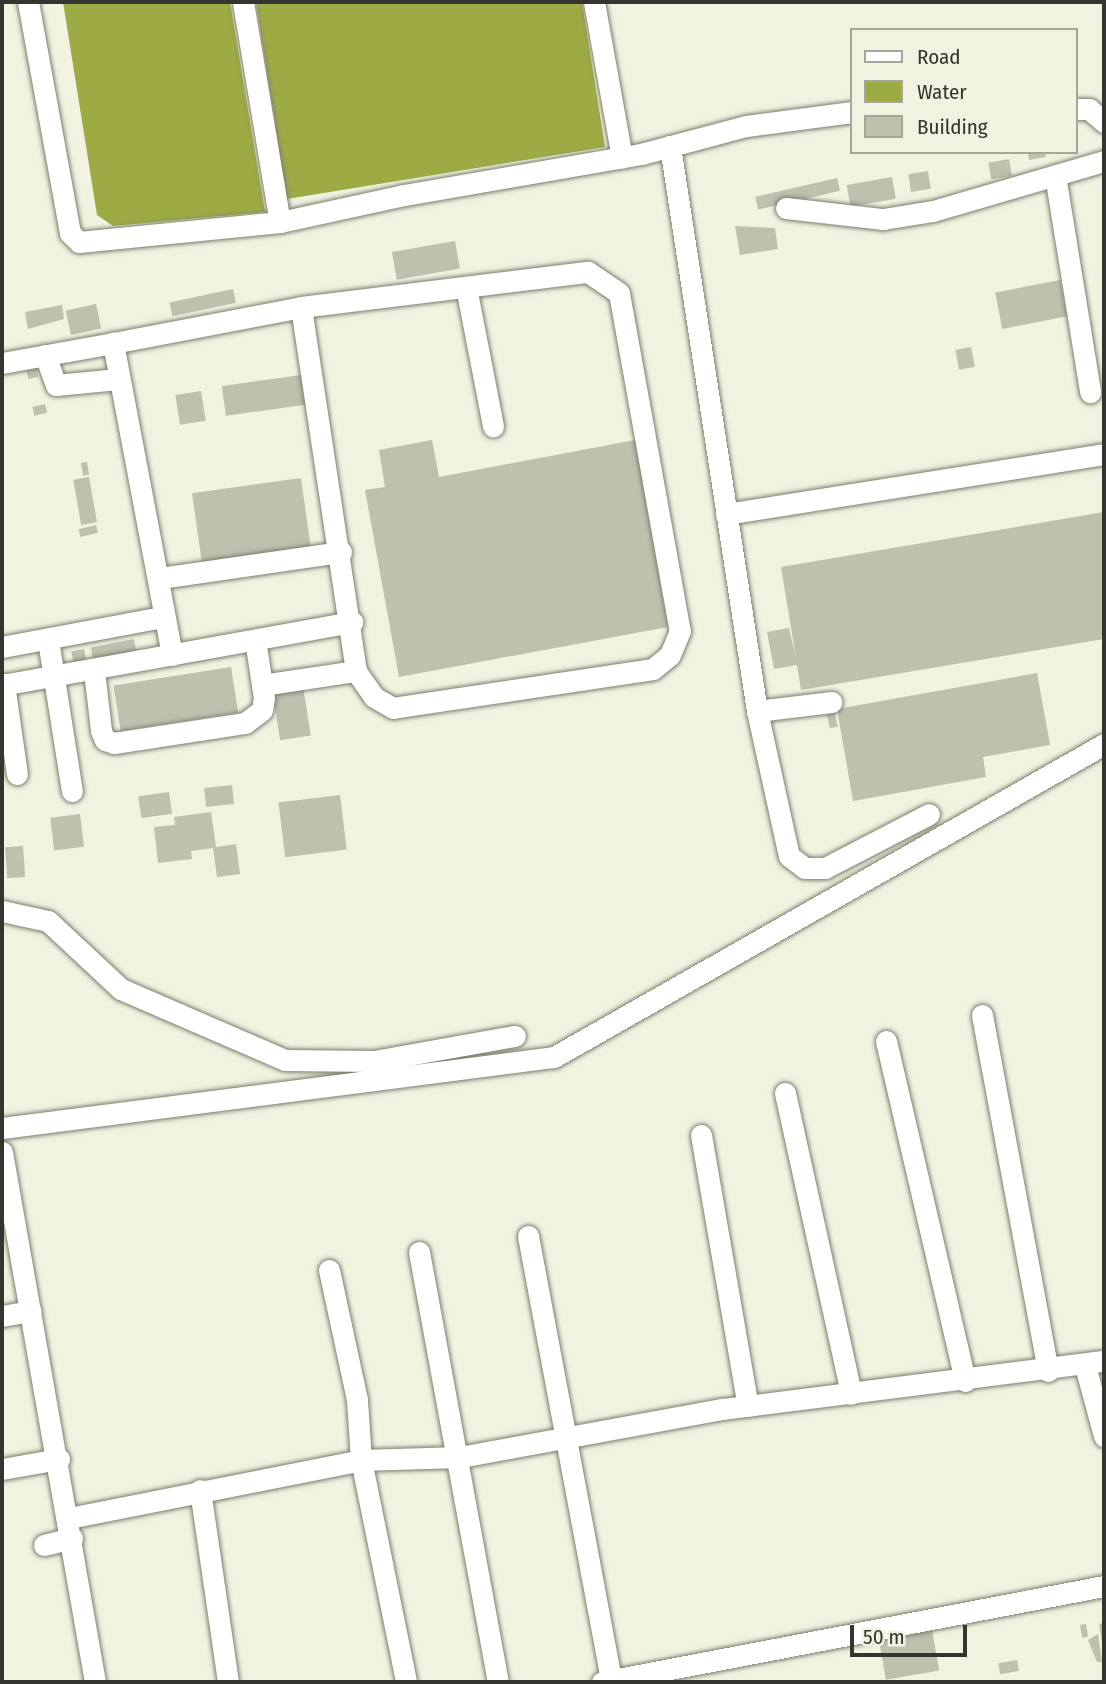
<!DOCTYPE html>
<style>
body{margin:0}
#map{position:relative;width:1106px;height:1684px;overflow:hidden;background:#eff3e0;font-family:"Fira Sans Condensed",sans-serif}
div>[style]{position:absolute}
[style*='--x']{left:calc(var(--x)*1px);top:calc(var(--y)*1px);width:calc(var(--w)*1px);rotate:calc(var(--a)*1deg)}
.water>*{inset:0;background:#9eab45}
.building>*{inset:0;background:#bdc1ae;transform-origin:0 0}
.roads{filter:drop-shadow(0 0 2px #7a7e6c) drop-shadow(0 0 2px #7a7e6c)}
.minor>*{height:21px;margin:-10.5px;padding:0 10.5px;transform-origin:10.5px;border-radius:10.5px;background:#fff}
span{translate:-50% -50%;white-space:nowrap;text-align:center;line-height:1.15;-webkit-text-stroke:7px #eff3e0;paint-order:stroke}
.frame{position:absolute;inset:0;border:4px solid #34352e;pointer-events:none}
.legend{position:absolute;left:850px;top:28px;width:228px;height:126px;box-sizing:border-box;background:#eff3e0;border:2px solid #a4a799;margin:0;padding:9px 12px;list-style:none;font-size:21px;color:#34352e}
.legend li{display:flex;align-items:center;gap:14px;height:35px}
.legend b{width:35px;border:2px solid #a4a799}
.scale{position:absolute;left:850px;top:1625px;width:117px;height:32px;box-sizing:border-box;border:4px solid #34352e;border-top:0;padding-left:9px;font-size:21px;line-height:24px;white-space:nowrap;color:#34352e;-webkit-text-stroke:5px #eff3e0;paint-order:stroke}
</style>
<div id="map">
<div class="water">
<div style="clip-path:polygon(63px 2px,230px 2px,265px 212px,113px 226px,97px 215px)"></div>
<div style="clip-path:polygon(256px 2px,582px 2px,605px 147px,287px 199px)"></div>
</div>
<div class="building">
<div style="clip-path:polygon(1028px 152px,1045px 152px,1046px 157px,1029px 160px)"></div>
<div style="left:1009px;top:159px;width:17px;height:21px;rotate:80deg"></div>
<div style="left:928px;top:171px;width:18px;height:20px;rotate:81deg"></div>
<div style="left:892px;top:177px;width:22px;height:46px;rotate:80deg"></div>
<div style="left:837px;top:178px;width:13px;height:84px;rotate:77deg"></div>
<div style="clip-path:polygon(735px 226px,775px 228px,778px 249px,740px 255px)"></div>
<div style="left:455px;top:241px;width:28px;height:64px;rotate:80deg"></div>
<div style="left:1060px;top:280px;width:37px;height:66px;rotate:79deg"></div>
<div style="left:233px;top:289px;width:14px;height:65px;rotate:78deg"></div>
<div style="left:96px;top:304px;width:25px;height:31px;rotate:78deg"></div>
<div style="clip-path:polygon(62px 305px,64px 319px,28px 329px,25px 312px)"></div>
<div style="left:971px;top:347px;width:20px;height:16px;rotate:79deg"></div>
<div style="left:36px;top:368px;width:9px;height:10px;rotate:77deg"></div>
<div style="left:301px;top:375px;width:30px;height:80px;rotate:82deg"></div>
<div style="left:201px;top:391px;width:30px;height:26px;rotate:81deg"></div>
<div style="left:45px;top:404px;width:9px;height:13px;rotate:77deg"></div>
<div style="clip-path:polygon(432px 440px,439px 477px,635px 440px,668px 627px,399px 677px,365px 490px,385px 487px,379px 450px)"></div>
<div style="left:87px;top:462px;width:13px;height:6px;rotate:81deg"></div>
<div style="left:89px;top:477px;width:46px;height:16px;rotate:80deg"></div>
<div style="left:301px;top:478px;width:71px;height:110px;rotate:82deg"></div>
<div style="clip-path:polygon(1104px 512px,1104px 639px,801px 690px,797px 665px,774px 669px,767px 632px,789px 628px,796px 658px,781px 567px)"></div>
<div style="left:96px;top:525px;width:8px;height:18px;rotate:76deg"></div>
<div style="left:134px;top:639px;width:15px;height:44px;rotate:79deg"></div>
<div style="left:84px;top:649px;width:16px;height:13px;rotate:79deg"></div>
<div style="left:231px;top:667px;width:46px;height:119px;rotate:81deg"></div>
<div style="clip-path:polygon(1037px 673px,1050px 745px,983px 757px,986px 777px,853px 801px,837px 709px)"></div>
<div style="left:303px;top:686px;width:50px;height:31px;rotate:81deg"></div>
<div style="left:834px;top:710px;width:17px;height:8px;rotate:77deg"></div>
<div style="left:232px;top:785px;width:19px;height:28px;rotate:84deg"></div>
<div style="left:169px;top:792px;width:22px;height:31px;rotate:82deg"></div>
<div style="left:340px;top:795px;width:55px;height:62px;rotate:83deg"></div>
<div style="clip-path:polygon(211px 812px,216px 847px,236px 844px,240px 874px,217px 877px,213px 848px,191px 851px,192px 859px,158px 863px,154px 827px,175px 825px,174px 817px)"></div>
<div style="left:80px;top:814px;width:33px;height:30px;rotate:83deg"></div>
<div style="left:23px;top:846px;width:31px;height:18px;rotate:86deg"></div>
<div style="clip-path:polygon(1104px 1623px,1104px 1648px,1103px 1648px,1099px 1624px)"></div>
<div style="left:1086px;top:1624px;width:13px;height:6px;rotate:81deg"></div>
<div style="left:932px;top:1630px;width:41px;height:54px;rotate:80deg"></div>
<div style="clip-path:polygon(1098px 1634px,1102px 1662px,1097px 1662px,1088px 1640px)"></div>
<div style="left:1017px;top:1660px;width:11px;height:19px;rotate:80deg"></div>
</div>
<div class="roads">
<div class="minor">
<div style="--x:28;--y:2;--w:235;--a:79.7"></div>
<div style="--x:70;--y:233;--w:13;--a:45"></div>
<div style="--x:79;--y:242;--w:202;--a:-5.7"></div>
<div style="--x:280;--y:222;--w:127;--a:-12.3"></div>
<div style="--x:404;--y:195;--w:241;--a:-9.8"></div>
<div style="--x:641;--y:154;--w:109;--a:-14.9"></div>
<div style="--x:746;--y:126;--w:107;--a:-7.5"></div>
<div style="--x:243;--y:2;--w:223;--a:80.5"></div>
<div style="--x:594;--y:2;--w:158;--a:79.8"></div>
<div style="--x:1076;--y:109;--w:13;--a:0"></div>
<div style="--x:1089;--y:109;--w:20;--a:41"></div>
<div style="--x:670;--y:146;--w:572;--a:81.25"></div>
<div style="--x:757;--y:711;--w:148;--a:77.6"></div>
<div style="--x:789;--y:856;--w:20;--a:37"></div>
<div style="--x:805;--y:868;--w:20;--a:0"></div>
<div style="--x:825;--y:868;--w:117;--a:-27.4"></div>
<div style="--x:1055;--y:175;--w:220;--a:80.8"></div>
<div style="--x:786;--y:208;--w:98;--a:6.5"></div>
<div style="--x:883;--y:219;--w:51;--a:-9.1"></div>
<div style="--x:933;--y:211;--w:178;--a:-16.3"></div>
<div style="--x:466;--y:287;--w:142;--a:79"></div>
<div style="--x:45;--y:355;--w:32;--a:70"></div>
<div style="--x:56;--y:385;--w:62;--a:-5.5"></div>
<div style="--x:2;--y:363;--w:113;--a:-10.2"></div>
<div style="--x:726;--y:514;--w:383;--a:-9"></div>
<div style="--x:160;--y:578;--w:183;--a:-8.2"></div>
<div style="--x:48;--y:640;--w:153;--a:81"></div>
<div style="--x:2;--y:647;--w:164;--a:-10.6"></div>
<div style="--x:172;--y:655;--w:318;--a:-100.7"></div>
<div style="--x:113;--y:343;--w:191;--a:-10.8"></div>
<div style="--x:301;--y:307;--w:289;--a:-7"></div>
<div style="--x:588;--y:272;--w:37;--a:34"></div>
<div style="--x:619;--y:293;--w:343;--a:79.8"></div>
<div style="--x:680;--y:631;--w:26;--a:113"></div>
<div style="--x:670;--y:655;--w:22;--a:141"></div>
<div style="--x:653;--y:669;--w:263;--a:171.5"></div>
<div style="--x:393;--y:708;--w:22;--a:-150"></div>
<div style="--x:374;--y:697;--w:32;--a:-125"></div>
<div style="--x:356;--y:671;--w:368;--a:-98.6"></div>
<div style="--x:94;--y:671;--w:60;--a:83.3"></div>
<div style="--x:101;--y:731;--w:10;--a:66"></div>
<div style="--x:105;--y:740;--w:9;--a:18"></div>
<div style="--x:114;--y:743;--w:133;--a:-8.7"></div>
<div style="--x:245;--y:723;--w:21;--a:-37"></div>
<div style="--x:262;--y:710;--w:12;--a:-81"></div>
<div style="--x:264;--y:698;--w:59;--a:-98.8"></div>
<div style="--x:4;--y:684;--w:91;--a:81.8"></div>
<div style="--x:2;--y:685;--w:356;--a:-10.2"></div>
<div style="--x:262;--y:685;--w:95;--a:-8.5"></div>
<div style="--x:757;--y:711;--w:75;--a:-6.9"></div>
<div style="--x:2;--y:911;--w:47;--a:12.3"></div>
<div style="--x:48;--y:921;--w:100;--a:43"></div>
<div style="--x:121;--y:989;--w:179;--a:23.4"></div>
<div style="--x:285;--y:1060;--w:89;--a:0.6"></div>
<div style="--x:374;--y:1061;--w:143;--a:-10.1"></div>
<div style="--x:982;--y:1015;--w:362;--a:79.5"></div>
<div style="--x:886;--y:1041;--w:349;--a:76.9"></div>
<div style="--x:785;--y:1093;--w:308;--a:77.6"></div>
<div style="--x:2;--y:1128;--w:557;--a:-7.33"></div>
<div style="--x:554;--y:1057;--w:633;--a:-29.64"></div>
<div style="--x:701;--y:1135;--w:275;--a:80.2"></div>
<div style="--x:2;--y:1152;--w:538;--a:80.05"></div>
<div style="--x:528;--y:1236;--w:453;--a:79.4"></div>
<div style="--x:419;--y:1252;--w:437;--a:79.6"></div>
<div style="--x:329;--y:1270;--w:133;--a:77.8"></div>
<div style="--x:357;--y:1400;--w:60;--a:86.2"></div>
<div style="--x:361;--y:1460;--w:227;--a:78.5"></div>
<div style="--x:2;--y:1316;--w:29;--a:-10"></div>
<div style="--x:1085;--y:1366;--w:73;--a:74.8"></div>
<div style="--x:2;--y:1469;--w:58;--a:-10"></div>
<div style="--x:200;--y:1490;--w:194;--a:81.7"></div>
<div style="--x:69;--y:1518;--w:298;--a:-11.2"></div>
<div style="--x:361;--y:1460;--w:99;--a:-1.7"></div>
<div style="--x:460;--y:1457;--w:266;--a:-10.4"></div>
<div style="--x:722;--y:1409;--w:385;--a:-7.2"></div>
<div style="--x:44;--y:1545;--w:29;--a:-14"></div>
<div style="--x:602;--y:1682;--w:511;--a:-10.83"></div>
</div>
</div>
<div class="frame"></div>
<ul class="legend">
<li><b style="height:9px;background:#fff"></b>Road</li>
<li><b style="height:19px;background:#9eab45"></b>Water</li>
<li><b style="height:19px;background:#bdc1ae"></b>Building</li>
</ul>
<div class="scale">50 m</div>
</div>
